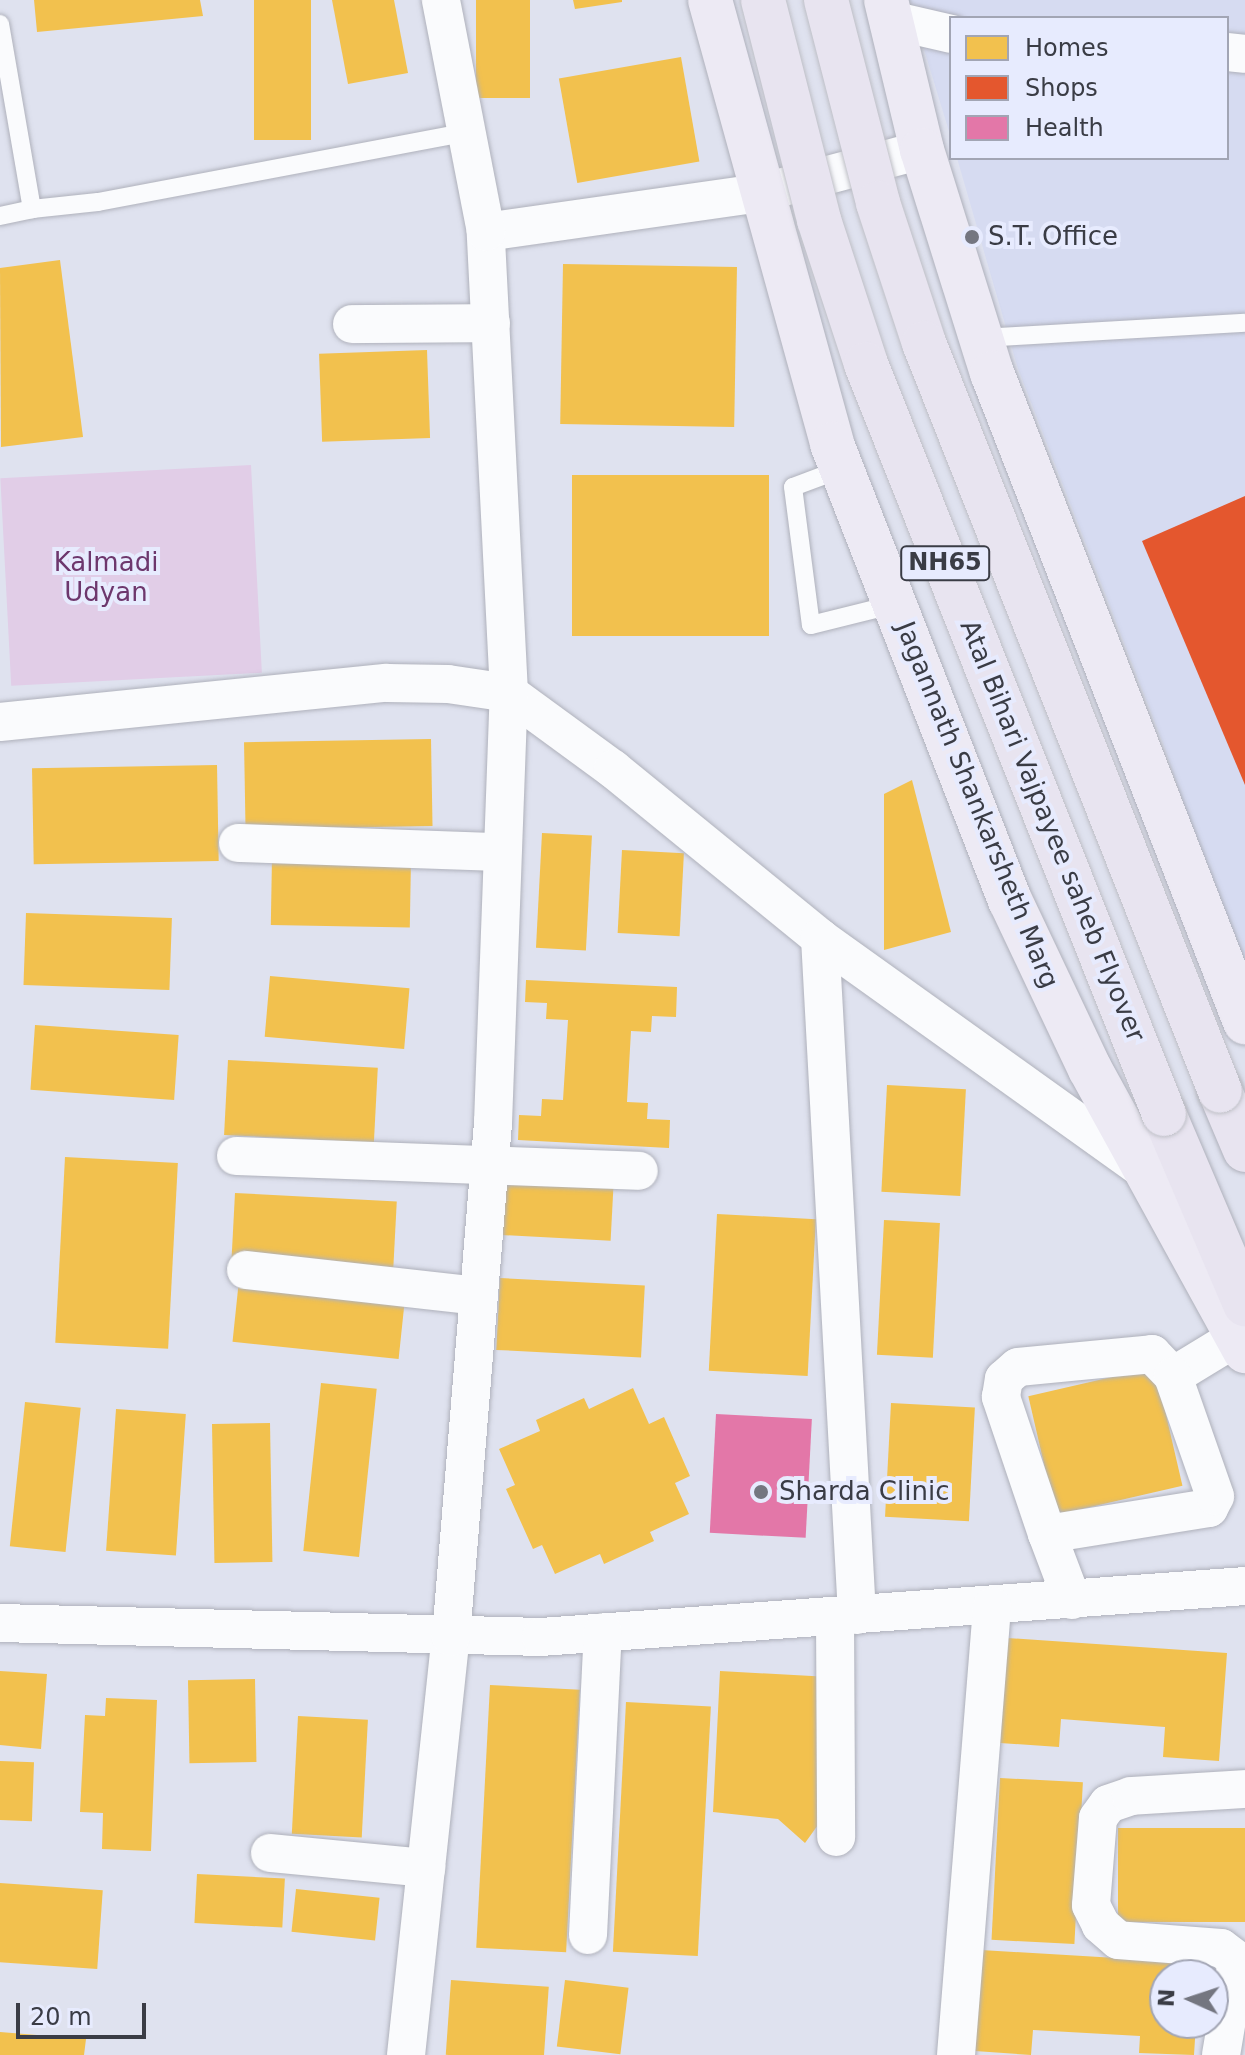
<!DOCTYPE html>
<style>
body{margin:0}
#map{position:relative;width:1245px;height:2055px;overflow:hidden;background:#dfe2ef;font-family:"DejaVu Sans",sans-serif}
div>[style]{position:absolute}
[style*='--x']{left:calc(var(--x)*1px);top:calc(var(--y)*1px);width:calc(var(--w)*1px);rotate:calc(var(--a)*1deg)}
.built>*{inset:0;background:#d6dbf1}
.green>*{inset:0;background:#e1cde7;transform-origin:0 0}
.homes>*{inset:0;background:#f2c14e;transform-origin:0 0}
.shops>*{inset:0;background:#e4572e}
.health>*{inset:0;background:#e377a8;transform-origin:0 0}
.roads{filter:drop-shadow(0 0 2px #afb1bb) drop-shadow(0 0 2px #afb1bb)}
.service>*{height:18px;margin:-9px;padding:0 9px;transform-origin:9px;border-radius:9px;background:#fafbfd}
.minor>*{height:38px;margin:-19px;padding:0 19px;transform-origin:19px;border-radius:19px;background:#fafbfd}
.primary>*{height:44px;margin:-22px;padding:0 22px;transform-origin:22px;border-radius:22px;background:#edeaf4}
.trunk>*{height:44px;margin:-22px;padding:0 22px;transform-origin:22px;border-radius:22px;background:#e8e4f0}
.bridges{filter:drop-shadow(0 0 2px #bebfc6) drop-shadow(0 0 2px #bebfc6)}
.trunk-bridge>*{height:44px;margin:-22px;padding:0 22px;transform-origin:22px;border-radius:22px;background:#e8e4f0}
.dots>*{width:22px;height:22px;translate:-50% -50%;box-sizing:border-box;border:4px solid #e7ebfe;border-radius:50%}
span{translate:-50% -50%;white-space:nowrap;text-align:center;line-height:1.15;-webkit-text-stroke:8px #e7ebfe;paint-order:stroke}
.shield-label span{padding:2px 6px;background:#e7ebfe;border:2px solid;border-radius:6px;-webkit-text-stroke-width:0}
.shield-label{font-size:24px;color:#3a3c45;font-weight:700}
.poi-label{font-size:26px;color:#3a3c45}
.left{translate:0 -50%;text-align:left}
.park-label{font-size:26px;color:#6d376d}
.street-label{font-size:26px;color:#3a3c45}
.legend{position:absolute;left:949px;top:16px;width:280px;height:144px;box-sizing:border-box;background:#e7ebfe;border:2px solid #a2a5b4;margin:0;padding:10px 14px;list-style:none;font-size:24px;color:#3a3c45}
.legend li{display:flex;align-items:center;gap:16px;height:40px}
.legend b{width:40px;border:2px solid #a2a5b4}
.north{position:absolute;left:1149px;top:1959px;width:80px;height:80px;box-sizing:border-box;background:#e7ebfe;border:2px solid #a2a5b4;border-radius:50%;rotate:273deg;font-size:22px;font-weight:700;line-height:32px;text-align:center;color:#3a3c45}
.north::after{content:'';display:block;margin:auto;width:28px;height:36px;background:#747680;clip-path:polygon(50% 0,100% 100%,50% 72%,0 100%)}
.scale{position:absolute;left:16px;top:2003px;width:130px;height:36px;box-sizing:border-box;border:4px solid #3a3c45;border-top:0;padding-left:10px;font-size:24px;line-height:28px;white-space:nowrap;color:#3a3c45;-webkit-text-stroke:6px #e7ebfe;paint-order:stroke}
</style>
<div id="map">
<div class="built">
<div style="clip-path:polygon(909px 0,1245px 0,1245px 984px,1164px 746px,1018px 369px,957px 158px,1227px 158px,1227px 18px,951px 18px,951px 138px)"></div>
</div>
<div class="green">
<div style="left:251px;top:465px;width:208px;height:251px;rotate:87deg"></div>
</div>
<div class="homes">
<div style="clip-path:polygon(34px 0,200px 0,203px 16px,37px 32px)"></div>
<div style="left:254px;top:0;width:57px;height:140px"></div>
<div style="clip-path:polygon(332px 0,394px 0,408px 73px,348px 84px)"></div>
<div style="left:476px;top:0;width:54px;height:98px"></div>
<div style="clip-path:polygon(573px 0,622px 0,622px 2px,575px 9px)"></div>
<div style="left:681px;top:57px;width:106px;height:124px;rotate:80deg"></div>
<div style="clip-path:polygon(60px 260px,83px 437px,1px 447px,0 268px)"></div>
<div style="left:563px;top:264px;width:174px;height:160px;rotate:1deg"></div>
<div style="left:427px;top:350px;width:88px;height:108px;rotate:88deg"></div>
<div style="left:572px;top:475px;width:197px;height:161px"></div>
<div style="left:431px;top:739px;width:87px;height:187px;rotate:89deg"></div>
<div style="left:217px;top:765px;width:96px;height:185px;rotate:89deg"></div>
<div style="clip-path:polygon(912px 780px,951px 932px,884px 950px,884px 794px)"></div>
<div style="left:542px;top:833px;width:50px;height:115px;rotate:3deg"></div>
<div style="left:622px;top:850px;width:62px;height:83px;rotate:3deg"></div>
<div style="left:272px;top:857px;width:139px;height:68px;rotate:1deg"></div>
<div style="left:26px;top:913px;width:146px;height:72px;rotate:2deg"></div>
<div style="left:270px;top:976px;width:140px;height:61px;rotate:5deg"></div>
<div style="clip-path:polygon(526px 980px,677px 987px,676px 1017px,652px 1016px,651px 1032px,631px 1031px,627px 1102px,648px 1103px,647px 1119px,670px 1120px,669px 1148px,518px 1140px,519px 1115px,541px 1116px,542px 1099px,563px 1100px,568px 1020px,546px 1019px,547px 1003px,525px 1002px)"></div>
<div style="left:35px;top:1025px;width:144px;height:65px;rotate:4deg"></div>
<div style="left:228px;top:1060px;width:150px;height:75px;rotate:3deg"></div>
<div style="left:887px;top:1085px;width:79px;height:107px;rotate:3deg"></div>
<div style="left:65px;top:1157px;width:113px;height:186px;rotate:3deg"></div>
<div style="left:504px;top:1173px;width:110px;height:62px;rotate:3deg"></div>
<div style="left:235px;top:1193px;width:162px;height:66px;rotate:3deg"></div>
<div style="left:717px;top:1214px;width:99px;height:157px;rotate:3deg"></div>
<div style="left:884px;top:1220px;width:56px;height:135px;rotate:3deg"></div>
<div style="left:500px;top:1278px;width:145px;height:72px;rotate:3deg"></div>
<div style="left:239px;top:1280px;width:167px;height:62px;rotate:6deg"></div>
<div style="left:1155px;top:1367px;width:122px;height:130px;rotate:77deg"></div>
<div style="left:321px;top:1383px;width:56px;height:169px;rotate:6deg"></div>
<div style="clip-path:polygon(633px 1388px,649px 1424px,664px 1417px,690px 1476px,675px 1483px,689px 1514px,650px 1532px,654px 1541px,604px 1564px,600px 1554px,555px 1574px,542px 1545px,533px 1549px,506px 1489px,515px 1485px,499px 1449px,540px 1431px,536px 1420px,584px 1398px,589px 1409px)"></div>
<div style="left:25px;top:1402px;width:56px;height:145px;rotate:6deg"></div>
<div style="left:891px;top:1403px;width:84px;height:114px;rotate:3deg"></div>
<div style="left:116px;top:1409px;width:70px;height:142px;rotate:4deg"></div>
<div style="left:270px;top:1423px;width:139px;height:58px;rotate:89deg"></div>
<div style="clip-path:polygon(1007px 1638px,1227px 1653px,1219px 1761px,1163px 1757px,1165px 1727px,1061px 1719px,1059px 1747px,1000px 1743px)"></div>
<div style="clip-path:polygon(0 1671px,47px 1674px,41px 1749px,0 1745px)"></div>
<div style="clip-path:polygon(720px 1671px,830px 1677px,823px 1818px,805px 1843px,778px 1819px,713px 1812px)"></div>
<div style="left:255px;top:1679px;width:83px;height:67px;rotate:89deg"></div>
<div style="left:490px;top:1685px;width:90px;height:263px;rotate:3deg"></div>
<div style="clip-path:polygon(106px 1698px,157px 1700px,151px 1851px,102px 1849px,103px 1813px,80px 1812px,85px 1715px,105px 1716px)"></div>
<div style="left:626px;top:1702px;width:85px;height:250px;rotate:3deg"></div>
<div style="left:298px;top:1716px;width:70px;height:118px;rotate:3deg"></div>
<div style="left:0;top:1761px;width:34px;height:59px;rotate:2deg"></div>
<div style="left:1000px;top:1778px;width:83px;height:162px;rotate:3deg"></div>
<div style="left:1118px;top:1828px;width:127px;height:94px"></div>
<div style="left:197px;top:1874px;width:88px;height:49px;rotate:3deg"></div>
<div style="left:0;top:1883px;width:103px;height:79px;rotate:4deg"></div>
<div style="left:296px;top:1889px;width:84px;height:43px;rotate:6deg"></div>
<div style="clip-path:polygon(981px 1950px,1200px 1963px,1199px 1975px,1165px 1975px,1165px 2023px,1196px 2023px,1194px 2055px,1139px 2053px,1140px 2036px,1033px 2030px,1031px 2055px,975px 2051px)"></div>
<div style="left:451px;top:1980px;width:98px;height:75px;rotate:4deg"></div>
<div style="left:565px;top:1980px;width:64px;height:67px;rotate:7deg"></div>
<div style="clip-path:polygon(0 2032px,86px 2039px,84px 2055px,0 2055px)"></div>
</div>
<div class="shops">
<div style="clip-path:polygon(1245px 496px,1245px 785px,1142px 541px)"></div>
</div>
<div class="health">
<div style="left:716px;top:1414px;width:96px;height:119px;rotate:3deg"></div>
</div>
<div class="roads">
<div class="service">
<div style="--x:0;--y:24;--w:188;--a:80.2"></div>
<div style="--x:32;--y:209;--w:66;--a:-6.1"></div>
<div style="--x:98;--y:202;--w:379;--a:-10.7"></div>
<div style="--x:0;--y:216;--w:33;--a:-12"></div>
<div style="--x:982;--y:338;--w:263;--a:-3.3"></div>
<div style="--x:841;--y:469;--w:51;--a:159.4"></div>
<div style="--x:793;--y:487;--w:139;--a:82.6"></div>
<div style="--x:811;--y:625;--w:87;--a:-14"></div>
</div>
<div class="minor">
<div style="--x:891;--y:20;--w:62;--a:13.1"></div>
<div style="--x:1227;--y:52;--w:18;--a:6"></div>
<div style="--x:486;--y:232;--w:278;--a:-8.1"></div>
<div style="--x:761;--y:193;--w:167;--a:-15"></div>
<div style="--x:352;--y:324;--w:139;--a:-0.4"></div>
<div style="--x:0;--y:722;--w:389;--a:-5.8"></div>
<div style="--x:387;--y:683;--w:61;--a:0.9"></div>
<div style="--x:448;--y:684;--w:62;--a:8.4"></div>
<div style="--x:509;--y:693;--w:129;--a:36.2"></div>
<div style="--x:613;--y:769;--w:267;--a:39.2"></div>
<div style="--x:820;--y:938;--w:401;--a:35.6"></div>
<div style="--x:238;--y:843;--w:264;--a:2"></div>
<div style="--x:820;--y:938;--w:678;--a:86.87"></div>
<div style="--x:236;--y:1156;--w:403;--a:2.1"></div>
<div style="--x:246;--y:1270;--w:234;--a:6.4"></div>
<div style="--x:1047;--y:1534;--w:145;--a:-108.6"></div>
<div style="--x:1001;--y:1397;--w:18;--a:-81"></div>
<div style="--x:1004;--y:1379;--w:18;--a:-41"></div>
<div style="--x:1018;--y:1367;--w:135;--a:-5.5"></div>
<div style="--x:1152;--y:1354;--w:30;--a:46"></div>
<div style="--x:1173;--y:1376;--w:75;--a:-31.4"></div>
<div style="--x:1072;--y:1600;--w:71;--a:-110.7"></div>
<div style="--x:1047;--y:1534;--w:164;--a:-9.1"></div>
<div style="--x:1209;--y:1508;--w:13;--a:-63"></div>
<div style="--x:1215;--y:1496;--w:127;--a:-109.3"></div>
<div style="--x:835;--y:1616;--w:221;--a:89.7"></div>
<div style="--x:0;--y:1623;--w:541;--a:1.48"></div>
<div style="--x:541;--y:1637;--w:706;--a:-4.14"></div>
<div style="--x:270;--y:1853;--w:157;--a:5.5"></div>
<div style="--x:588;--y:1935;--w:303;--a:-87.2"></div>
<div style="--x:406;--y:2055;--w:420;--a:-83.9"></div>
<div style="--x:451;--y:1637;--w:516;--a:-85.33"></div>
<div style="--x:493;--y:1123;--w:430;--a:-87.9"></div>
<div style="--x:509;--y:693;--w:462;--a:-92.9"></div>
<div style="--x:486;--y:232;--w:236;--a:-101"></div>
<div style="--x:956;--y:2055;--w:450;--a:-85.4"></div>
<div style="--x:1221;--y:2055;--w:96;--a:-80.4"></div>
<div style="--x:1237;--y:1960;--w:20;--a:-143"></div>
<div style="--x:1221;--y:1948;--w:103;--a:-175.6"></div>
<div style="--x:1118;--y:1940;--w:23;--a:-139"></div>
<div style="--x:1101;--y:1925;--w:22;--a:-117"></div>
<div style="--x:1091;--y:1905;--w:87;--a:-85.4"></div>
<div style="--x:1098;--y:1818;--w:17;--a:-54"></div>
<div style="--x:1108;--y:1804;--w:24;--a:-19"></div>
<div style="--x:1131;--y:1796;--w:114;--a:-3.5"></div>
</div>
<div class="primary">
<div style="--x:710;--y:0;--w:460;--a:74.6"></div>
<div style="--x:832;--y:444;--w:490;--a:68.7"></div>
<div style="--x:1010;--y:900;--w:187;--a:64.7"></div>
<div style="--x:1090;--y:1069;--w:322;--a:61.2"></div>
<div style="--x:886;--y:0;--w:154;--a:76.5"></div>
<div style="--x:922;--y:150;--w:234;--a:72.6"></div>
<div style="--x:992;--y:373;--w:697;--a:68.7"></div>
</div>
<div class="trunk">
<div style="--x:1220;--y:1091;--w:64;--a:67"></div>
<div style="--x:1164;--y:1114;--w:207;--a:66.9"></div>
</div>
</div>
<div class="bridges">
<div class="trunk-bridge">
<div style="--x:763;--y:0;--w:227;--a:75.7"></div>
<div style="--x:819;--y:220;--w:151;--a:71.9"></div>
<div style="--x:866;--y:364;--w:807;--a:68.33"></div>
<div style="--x:826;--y:0;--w:210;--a:75.6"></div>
<div style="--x:878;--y:203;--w:147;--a:71.8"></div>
<div style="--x:924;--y:343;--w:804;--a:68.41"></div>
</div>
</div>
<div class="dots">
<div style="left:972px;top:237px;background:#747680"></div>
<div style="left:761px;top:1492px;background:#747680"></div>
</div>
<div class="shield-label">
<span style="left:945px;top:563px">NH65</span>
</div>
<div class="poi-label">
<span class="left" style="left:988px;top:237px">S.T. Office</span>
<span class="left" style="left:779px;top:1492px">Sharda Clinic</span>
</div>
<div class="park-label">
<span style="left:106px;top:578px">Kalmadi<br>Udyan</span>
</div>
<div class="street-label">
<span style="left:977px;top:805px;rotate:68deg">Jagannath Shankarsheth Marg</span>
<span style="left:1052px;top:831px;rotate:68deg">Atal Bihari Vajpayee saheb Flyover</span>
</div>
<ul class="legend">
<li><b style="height:22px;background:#f2c14e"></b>Homes</li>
<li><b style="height:22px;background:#e4572e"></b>Shops</li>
<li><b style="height:22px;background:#e377a8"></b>Health</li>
</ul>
<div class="north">N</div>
<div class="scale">20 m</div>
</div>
